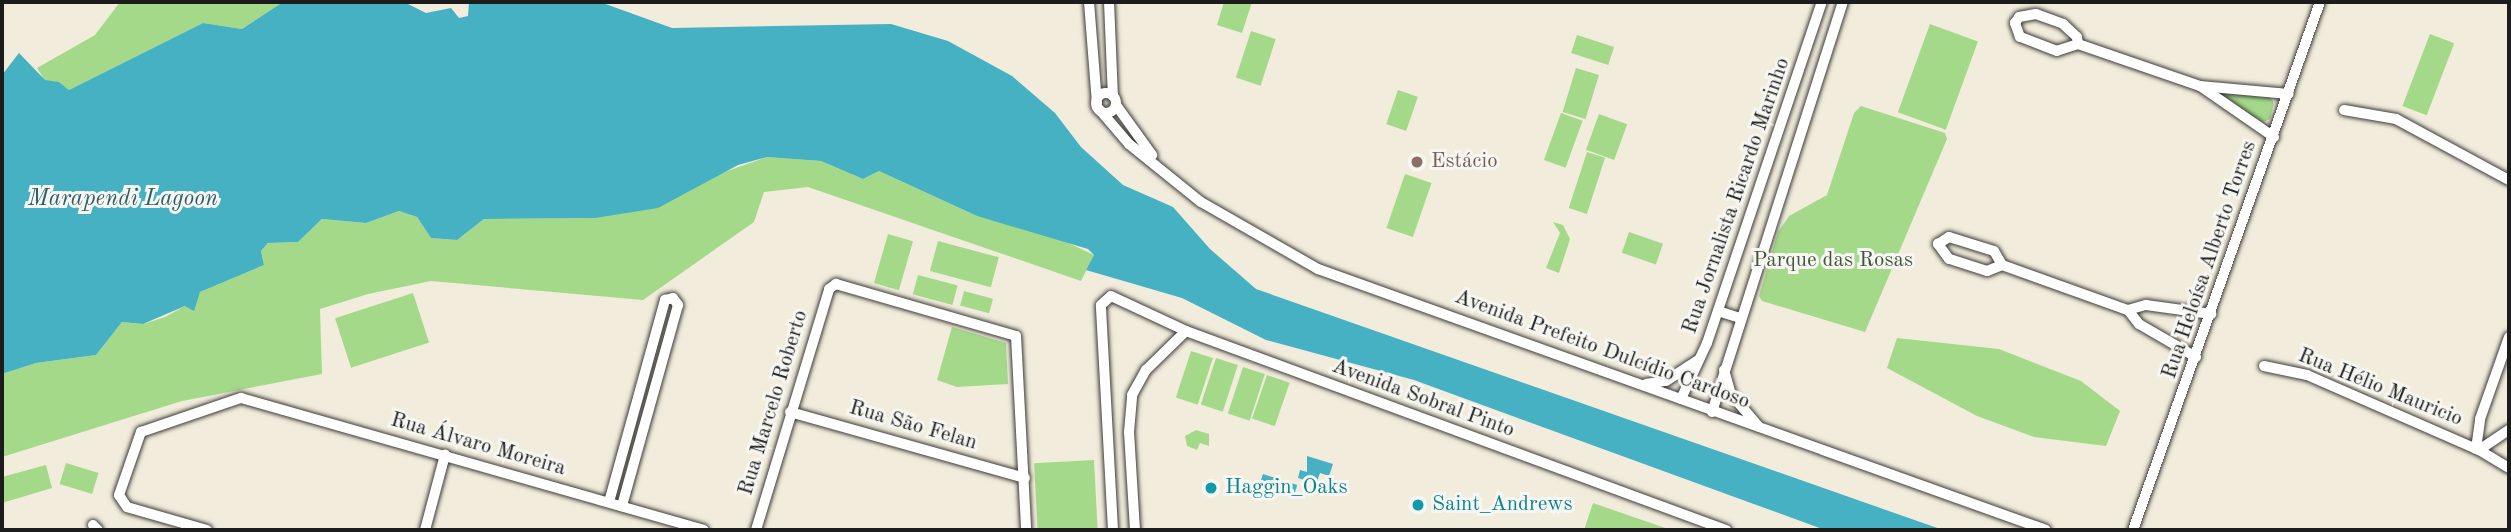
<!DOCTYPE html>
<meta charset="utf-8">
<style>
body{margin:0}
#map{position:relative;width:2511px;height:532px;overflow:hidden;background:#f1ecdb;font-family:"Old Standard TT",serif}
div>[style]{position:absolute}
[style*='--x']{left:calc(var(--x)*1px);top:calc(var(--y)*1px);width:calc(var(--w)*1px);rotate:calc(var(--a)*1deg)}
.green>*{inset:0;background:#a5d98a;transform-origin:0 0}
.water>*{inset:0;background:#45b1c3;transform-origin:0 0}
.roads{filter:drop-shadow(0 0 2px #3c3b39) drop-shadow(0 0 2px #3c3b39)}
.minor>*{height:10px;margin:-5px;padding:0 5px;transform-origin:5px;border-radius:5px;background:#fff}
.minor>.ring{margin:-5px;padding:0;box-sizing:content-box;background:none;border:10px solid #fff;border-radius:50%}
.dots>*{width:19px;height:19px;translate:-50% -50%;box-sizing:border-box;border:4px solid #f6f6f2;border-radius:50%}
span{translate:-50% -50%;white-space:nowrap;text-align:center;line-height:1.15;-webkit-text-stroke:6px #f6f6f2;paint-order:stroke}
.education-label{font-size:21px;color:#785e54}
.left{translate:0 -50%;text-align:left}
.street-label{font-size:21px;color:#1c1c1c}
.park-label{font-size:21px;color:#45553d}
.culture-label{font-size:21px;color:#0d838f}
.water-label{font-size:23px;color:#2e5f67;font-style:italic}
.frame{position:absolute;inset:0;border:4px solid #1c1c1c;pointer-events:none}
</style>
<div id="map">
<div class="green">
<div style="clip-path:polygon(120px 2px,283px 2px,242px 29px,203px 23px,69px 90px,59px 82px,45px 81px,37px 68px,95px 35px)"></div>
<div style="clip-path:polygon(1224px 2px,1252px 2px,1242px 33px,1217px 25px)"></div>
<div style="left:1930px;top:24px;width:51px;height:94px;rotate:20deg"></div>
<div style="left:1251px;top:31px;width:26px;height:49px;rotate:18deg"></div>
<div style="left:2430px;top:34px;width:26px;height:77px;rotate:21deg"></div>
<div style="left:1577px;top:35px;width:39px;height:19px;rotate:18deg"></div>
<div style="left:1576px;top:68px;width:24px;height:46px;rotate:17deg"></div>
<div style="left:1398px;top:90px;width:21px;height:36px;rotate:19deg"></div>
<div style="clip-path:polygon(2221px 91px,2270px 97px,2274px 103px,2270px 119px,2263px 122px,2221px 99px)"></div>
<div style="clip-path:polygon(1861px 106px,1945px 133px,1947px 139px,1865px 332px,1762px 301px,1759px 296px,1778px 232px,1789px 216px,1827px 195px,1854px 113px)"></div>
<div style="left:1561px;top:113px;width:23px;height:50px;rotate:20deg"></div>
<div style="left:1599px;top:114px;width:30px;height:38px;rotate:20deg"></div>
<div style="left:1587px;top:152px;width:19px;height:59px;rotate:18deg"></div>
<div style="clip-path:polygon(767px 157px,821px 161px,863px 179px,879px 171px,977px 216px,1060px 239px,1094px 255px,1081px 281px,808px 187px,764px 192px,754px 222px,643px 300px,431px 281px,368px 294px,320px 309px,322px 374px,182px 401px,2px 457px,2px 374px,36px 363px,96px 355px,122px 322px,143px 324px,165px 317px,194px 301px,200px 292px,264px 265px,261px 251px,268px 243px,298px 242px,322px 219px,366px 223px,399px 211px,417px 217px,431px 238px,457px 240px,484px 219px,595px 218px)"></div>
<div style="left:1405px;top:174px;width:28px;height:57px;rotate:19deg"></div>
<div style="clip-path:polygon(1553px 222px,1563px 225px,1570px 239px,1559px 273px,1546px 268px,1560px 233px)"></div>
<div style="left:1629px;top:232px;width:36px;height:22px;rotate:19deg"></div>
<div style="left:888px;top:234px;width:26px;height:51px;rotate:16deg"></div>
<div style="left:938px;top:241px;width:63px;height:31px;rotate:15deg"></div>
<div style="left:918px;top:275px;width:41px;height:20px;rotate:15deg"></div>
<div style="left:964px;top:291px;width:30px;height:15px;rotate:15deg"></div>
<div style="left:413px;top:293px;width:52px;height:82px;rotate:72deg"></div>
<div style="clip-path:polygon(952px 327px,1006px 343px,1008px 384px,957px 387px,937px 380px)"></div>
<div style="clip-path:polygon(1897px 338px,1999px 349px,2081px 381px,2120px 411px,2106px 446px,2034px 437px,1977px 416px,1887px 368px)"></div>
<div style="left:1191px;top:351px;width:23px;height:49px;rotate:18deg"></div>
<div style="left:1216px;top:358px;width:23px;height:49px;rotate:18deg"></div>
<div style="left:1243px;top:367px;width:23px;height:49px;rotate:18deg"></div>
<div style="left:1267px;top:375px;width:24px;height:46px;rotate:19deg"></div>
<div style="clip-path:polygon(1196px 430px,1209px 434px,1209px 446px,1200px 443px,1197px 450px,1187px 446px,1185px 436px)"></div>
<div style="left:1094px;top:460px;width:70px;height:60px;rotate:87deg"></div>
<div style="left:66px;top:463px;width:34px;height:22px;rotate:17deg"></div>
<div style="clip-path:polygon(46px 465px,52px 488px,2px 503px,2px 477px)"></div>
<div style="clip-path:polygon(1593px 503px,1671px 530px,1672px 530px,1584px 530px)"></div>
</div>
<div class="water">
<div style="clip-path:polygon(283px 2px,404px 2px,426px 13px,451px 8px,459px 18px,468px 16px,469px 2px,600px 2px,672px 28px,891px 24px,948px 41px,1012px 76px,1055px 113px,1081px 147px,1123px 185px,1173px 207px,1210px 249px,1256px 289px,1943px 530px,1825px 530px,1414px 380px,1266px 340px,1182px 298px,1086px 270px,1094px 255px,1088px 249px,977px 216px,879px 171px,863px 179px,821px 161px,767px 157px,738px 165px,658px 208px,595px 218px,484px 219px,457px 240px,431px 238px,417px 217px,399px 211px,366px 223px,322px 219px,298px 242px,268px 243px,261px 251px,264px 265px,200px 292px,194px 311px,185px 306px,143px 324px,122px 322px,96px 355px,36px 363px,2px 374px,2px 75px,19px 53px,45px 80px,59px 82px,69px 90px,203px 23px,242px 29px)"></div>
<div style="clip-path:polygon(1307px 456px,1333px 464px,1329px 476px,1320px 473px,1316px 484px,1298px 478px,1300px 470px,1307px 472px)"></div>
<div style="left:1263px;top:474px;width:36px;height:10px;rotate:18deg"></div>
</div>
<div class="roads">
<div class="minor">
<div style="--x:1089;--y:2;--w:102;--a:85.5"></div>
<div style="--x:1109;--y:2;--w:94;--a:87.6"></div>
<div style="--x:2036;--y:14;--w:29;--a:20"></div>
<div style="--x:2063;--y:24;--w:19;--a:43"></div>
<div style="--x:2077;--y:37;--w:7;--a:82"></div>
<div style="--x:2078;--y:44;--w:22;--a:162"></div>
<div style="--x:2057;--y:51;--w:40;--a:-159"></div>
<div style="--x:2020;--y:37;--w:15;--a:-110"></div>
<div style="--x:2015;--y:23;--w:7;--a:-56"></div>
<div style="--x:2019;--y:17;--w:17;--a:-10"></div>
<div style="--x:2078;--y:44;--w:129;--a:19"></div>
<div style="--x:2200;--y:86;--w:89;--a:5.1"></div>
<div style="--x:2200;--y:86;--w:90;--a:34.6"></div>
<div class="ring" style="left:1096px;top:93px;width:10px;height:10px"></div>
<div style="--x:1116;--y:105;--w:62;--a:54.2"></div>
<div style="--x:1099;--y:109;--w:46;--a:49.4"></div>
<div style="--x:1129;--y:144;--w:92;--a:38.9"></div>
<div style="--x:1201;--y:202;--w:135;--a:29.8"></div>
<div style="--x:1318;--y:269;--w:773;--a:19.72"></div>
<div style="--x:2344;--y:110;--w:53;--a:9.8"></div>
<div style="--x:2396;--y:119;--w:128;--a:28.4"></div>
<div style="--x:1949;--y:237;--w:47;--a:17.3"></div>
<div style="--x:1994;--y:251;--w:16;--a:60"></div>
<div style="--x:2002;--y:265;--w:16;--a:158"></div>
<div style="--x:1987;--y:271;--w:40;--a:-162"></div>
<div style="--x:1949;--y:259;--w:19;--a:-126"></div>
<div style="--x:1938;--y:244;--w:13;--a:-32"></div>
<div style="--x:2002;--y:265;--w:134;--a:19.7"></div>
<div style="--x:2128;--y:310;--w:18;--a:52"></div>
<div style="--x:2139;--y:324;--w:66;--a:30.1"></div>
<div style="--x:2128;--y:310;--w:19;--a:-16"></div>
<div style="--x:2146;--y:305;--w:66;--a:7.9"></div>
<div style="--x:1718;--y:311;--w:23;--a:18"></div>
<div style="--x:2264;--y:366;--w:44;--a:11.8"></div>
<div style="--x:2307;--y:375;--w:188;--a:23.6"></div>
<div style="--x:2479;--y:450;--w:35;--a:31"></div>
<div style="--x:1724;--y:370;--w:25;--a:74"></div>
<div style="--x:1731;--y:394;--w:43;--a:49.7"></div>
<div style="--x:1646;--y:384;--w:20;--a:-9"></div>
<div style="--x:1666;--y:381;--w:38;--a:-33"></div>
<div style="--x:1681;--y:399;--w:62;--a:-65.1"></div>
<div style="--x:1707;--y:343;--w:360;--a:-71.4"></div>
<div style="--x:790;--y:412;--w:244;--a:15.7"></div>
<div style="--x:1712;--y:412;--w:430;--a:-72.3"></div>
<div style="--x:2476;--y:449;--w:30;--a:-82"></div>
<div style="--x:2480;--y:419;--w:87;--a:-70.5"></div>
<div style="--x:2479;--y:450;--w:36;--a:-34"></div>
<div style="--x:609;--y:502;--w:210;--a:-74.5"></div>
<div style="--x:665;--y:300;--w:8;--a:-14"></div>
<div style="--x:673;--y:298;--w:9;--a:54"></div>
<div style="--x:678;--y:305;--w:209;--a:105.6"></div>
<div style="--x:93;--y:525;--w:7;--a:45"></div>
<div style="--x:207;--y:530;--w:83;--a:-164"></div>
<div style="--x:127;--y:507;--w:14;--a:-124"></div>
<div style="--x:119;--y:495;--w:67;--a:-70.8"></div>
<div style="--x:141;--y:432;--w:106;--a:-18.8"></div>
<div style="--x:241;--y:398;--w:481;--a:15.9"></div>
<div style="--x:425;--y:530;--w:78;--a:-75.1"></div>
<div style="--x:756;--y:530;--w:252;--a:-73.1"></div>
<div style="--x:829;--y:289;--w:9;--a:-36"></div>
<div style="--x:836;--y:284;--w:187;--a:16.1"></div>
<div style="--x:1016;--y:336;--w:194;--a:87"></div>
<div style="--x:1113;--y:530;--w:225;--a:-93.1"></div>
<div style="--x:1101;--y:305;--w:13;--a:-42"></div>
<div style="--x:1111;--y:296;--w:83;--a:25"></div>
<div style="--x:1186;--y:331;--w:576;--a:20.23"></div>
<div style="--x:1135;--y:530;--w:98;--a:-93.5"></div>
<div style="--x:1129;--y:432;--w:37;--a:-85"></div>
<div style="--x:1132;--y:395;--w:29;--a:-61"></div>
<div style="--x:1146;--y:370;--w:56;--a:-44.3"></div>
<div style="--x:2133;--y:530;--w:560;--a:-70.5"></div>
</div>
</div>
<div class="dots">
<div style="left:1417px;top:162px;background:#8d6e63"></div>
<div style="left:1211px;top:488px;background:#0f9aa8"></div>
<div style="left:1418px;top:505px;background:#0f9aa8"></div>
</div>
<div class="education-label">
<span class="left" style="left:1431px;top:162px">Estácio</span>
</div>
<div class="street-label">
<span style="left:1737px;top:196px;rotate:-71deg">Rua Jornalista Ricardo Marinho</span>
<span style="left:2210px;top:260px;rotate:-71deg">Rua Heloísa Alberto Torres</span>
<span style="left:1602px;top:350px;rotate:20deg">Avenida Prefeito Dulcídio Cardoso</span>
<span style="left:2380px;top:388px;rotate:22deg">Rua Hélio Mauricio</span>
<span style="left:1423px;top:399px;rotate:20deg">Avenida Sobral Pinto</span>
<span style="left:774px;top:403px;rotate:-73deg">Rua Marcelo Roberto</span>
<span style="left:913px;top:426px;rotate:16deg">Rua São Felan</span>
<span style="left:478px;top:445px;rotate:16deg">Rua Álvaro Moreira</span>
</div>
<div class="park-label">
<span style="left:1833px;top:261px">Parque das Rosas</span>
</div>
<div class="culture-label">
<span class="left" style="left:1225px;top:488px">Haggin_Oaks</span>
<span class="left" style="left:1432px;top:505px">Saint_Andrews</span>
</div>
<div class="water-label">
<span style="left:123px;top:199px">Marapendi Lagoon</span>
</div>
<div class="frame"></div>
</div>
